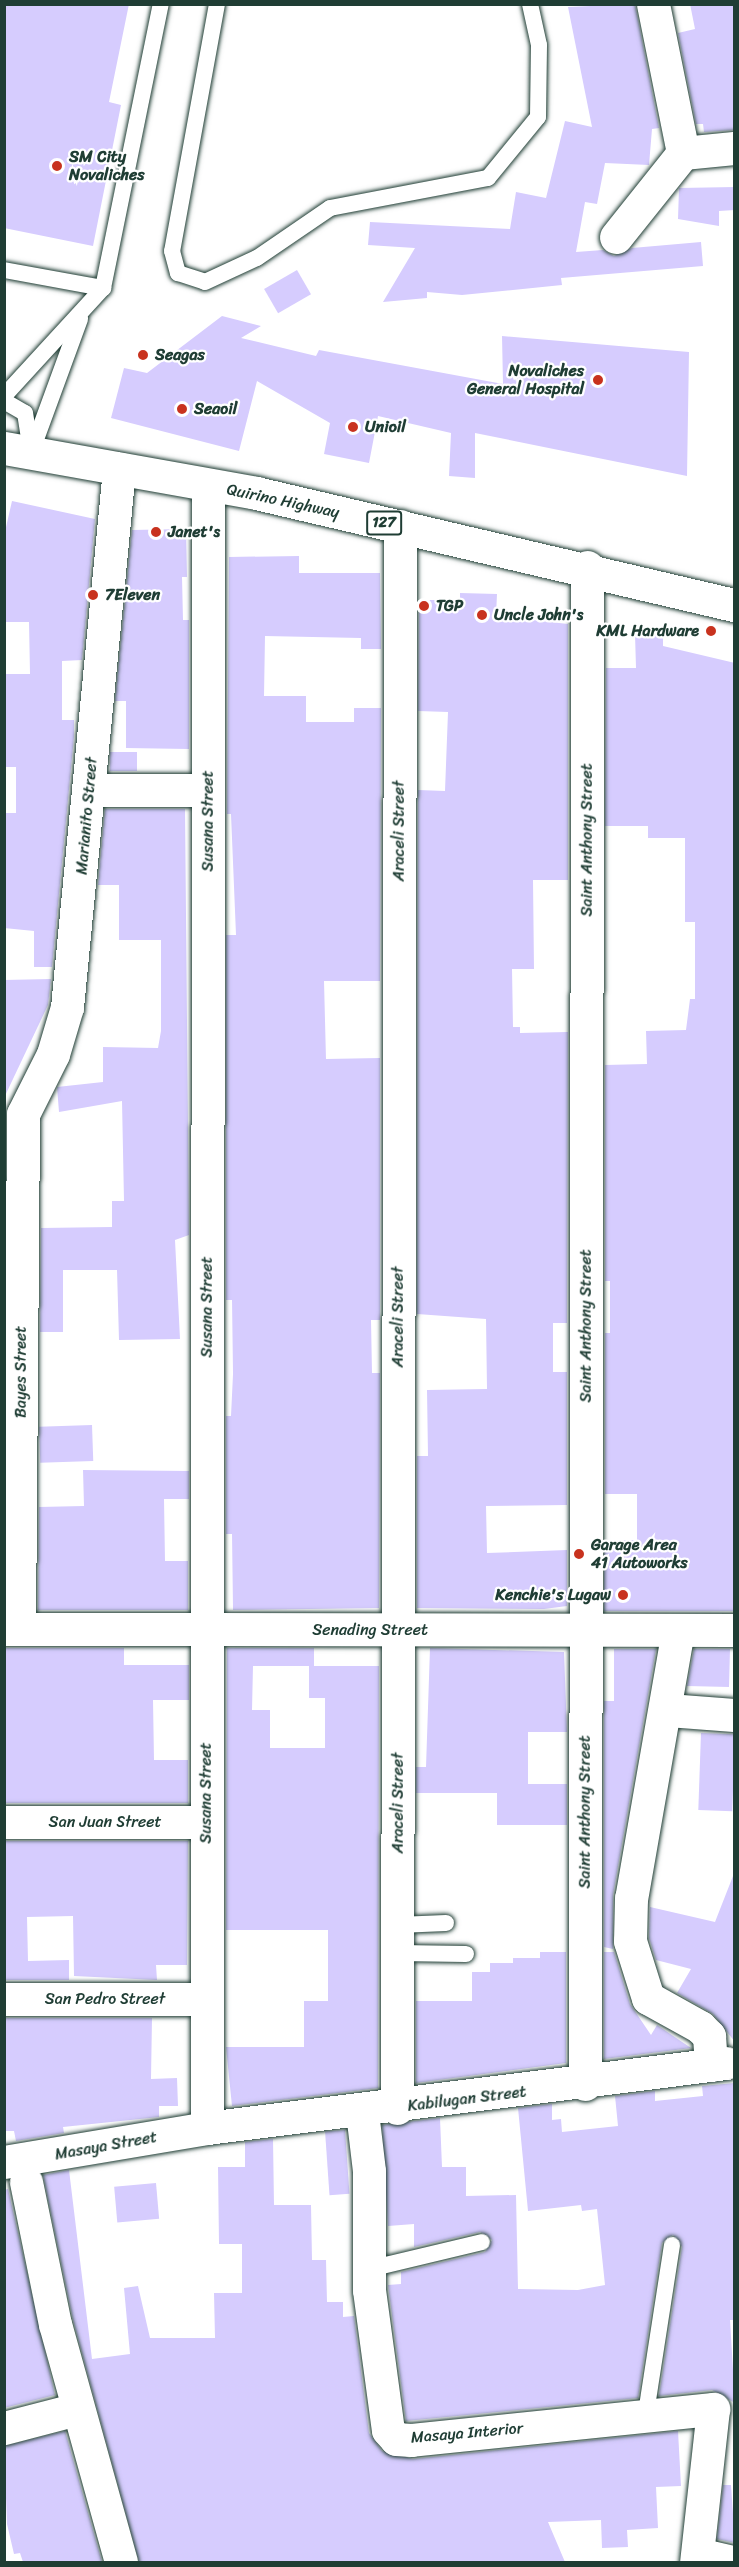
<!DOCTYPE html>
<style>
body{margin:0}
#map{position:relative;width:739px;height:2567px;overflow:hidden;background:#fff;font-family:Sriracha,sans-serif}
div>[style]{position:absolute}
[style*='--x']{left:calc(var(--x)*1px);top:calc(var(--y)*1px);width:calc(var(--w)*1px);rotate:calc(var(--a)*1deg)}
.building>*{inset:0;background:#d6ccfe;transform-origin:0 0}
.roads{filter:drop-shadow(0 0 2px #1f3d34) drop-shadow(0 0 2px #1f3d34)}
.service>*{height:16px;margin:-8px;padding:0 8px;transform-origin:8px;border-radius:8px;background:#fff}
.minor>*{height:33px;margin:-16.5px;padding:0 16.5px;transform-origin:16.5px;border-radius:16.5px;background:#fff}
.tertiary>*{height:33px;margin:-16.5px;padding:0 16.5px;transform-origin:16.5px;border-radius:16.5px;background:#fff}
.primary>*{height:33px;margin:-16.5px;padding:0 16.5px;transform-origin:16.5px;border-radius:16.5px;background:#fff}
.dots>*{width:16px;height:16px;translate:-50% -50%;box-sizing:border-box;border:3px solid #fff;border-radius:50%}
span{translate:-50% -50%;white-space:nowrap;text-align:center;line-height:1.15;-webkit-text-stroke:4.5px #fff;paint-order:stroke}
.shield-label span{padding:2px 4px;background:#fff;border:2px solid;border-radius:4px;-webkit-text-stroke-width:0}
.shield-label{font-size:15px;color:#1f3d34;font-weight:700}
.poi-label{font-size:16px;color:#1f3d34;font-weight:700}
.left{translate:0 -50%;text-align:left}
.right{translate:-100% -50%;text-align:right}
.street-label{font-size:16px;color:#1f3d34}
.frame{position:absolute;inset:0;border:6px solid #1f3d34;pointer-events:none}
</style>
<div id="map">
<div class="building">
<div style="clip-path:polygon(4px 4px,129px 4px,109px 102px,121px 105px,93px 246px,4px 228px)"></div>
<div style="clip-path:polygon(635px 4px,659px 128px,652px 129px,649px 165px,605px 163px,597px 204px,585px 202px,576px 252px,603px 250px,614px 256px,632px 248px,701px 242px,703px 266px,561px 278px,562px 285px,462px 295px,427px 292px,427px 298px,383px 302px,415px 248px,368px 245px,370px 222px,510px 229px,516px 192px,546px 198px,565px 121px,592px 127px,568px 7px)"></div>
<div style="clip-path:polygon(690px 4px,735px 4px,735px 130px,704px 132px,703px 124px,696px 124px,678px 33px,695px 29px)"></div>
<div style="clip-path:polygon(735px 187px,735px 210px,719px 211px,719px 226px,678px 219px,679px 188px)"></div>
<div style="left:297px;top:270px;width:28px;height:38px;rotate:60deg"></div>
<div style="clip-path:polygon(222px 316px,261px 326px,241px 338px,316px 356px,319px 350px,503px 384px,502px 336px,689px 352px,687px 476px,475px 433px,475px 478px,449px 476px,451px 433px,378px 416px,369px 463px,324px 454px,330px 423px,257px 381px,239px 451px,111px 418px,124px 368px,147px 373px)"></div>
<div style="clip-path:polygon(12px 501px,95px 519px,82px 660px,62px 661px,62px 720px,74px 720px,74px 737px,52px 967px,34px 967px,34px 931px,4px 928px,4px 813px,16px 813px,16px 767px,4px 767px,4px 674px,30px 674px,29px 622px,4px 622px,4px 536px)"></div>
<div style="clip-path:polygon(186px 529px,187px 577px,182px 577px,183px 620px,189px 620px,189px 749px,126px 748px,126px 701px,115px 701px,132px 530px)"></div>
<div style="clip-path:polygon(299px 556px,299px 573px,380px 573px,381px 649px,361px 649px,361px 638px,265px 636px,264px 696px,306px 696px,306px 722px,354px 722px,354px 708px,381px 708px,380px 981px,324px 981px,326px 1059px,380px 1058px,380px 1320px,371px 1320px,372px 1373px,380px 1373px,379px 1608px,233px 1610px,232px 1534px,226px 1534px,226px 1416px,231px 1416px,233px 1374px,232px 1300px,226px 1300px,226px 935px,236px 935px,231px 814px,227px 814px,229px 557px)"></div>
<div style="clip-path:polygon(460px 593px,497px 594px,496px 616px,568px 624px,568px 880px,533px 880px,534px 969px,512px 969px,513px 1027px,520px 1027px,520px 1033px,568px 1032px,567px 1323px,553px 1323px,553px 1372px,567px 1372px,567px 1505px,486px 1506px,487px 1553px,567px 1550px,567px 1606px,544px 1609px,417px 1608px,417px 1456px,428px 1456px,427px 1390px,487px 1389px,486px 1319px,417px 1314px,418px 790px,445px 791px,448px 712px,418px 711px,419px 600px,460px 600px)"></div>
<div style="clip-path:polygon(635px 634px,663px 634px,663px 646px,735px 663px,735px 1611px,604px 1611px,604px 1549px,612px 1549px,612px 1540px,637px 1540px,637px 1494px,605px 1494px,605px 1333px,610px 1333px,610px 1281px,605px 1281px,605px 1065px,647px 1064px,646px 1031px,686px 1030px,690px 999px,695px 999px,695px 922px,685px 922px,685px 838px,648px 838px,648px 826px,605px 826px,606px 668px,636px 668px)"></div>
<div style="left:110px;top:752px;width:27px;height:19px"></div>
<div style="clip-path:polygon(105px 809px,185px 809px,189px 1235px,175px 1240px,180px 1339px,119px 1340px,117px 1270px,63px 1270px,63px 1332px,40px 1332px,41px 1228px,112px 1227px,112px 1201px,124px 1201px,122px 1101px,59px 1112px,57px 1087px,103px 1082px,103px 1047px,158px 1048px,161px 1031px,161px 940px,119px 940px,119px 885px,98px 885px)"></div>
<div style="clip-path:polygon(51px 979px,48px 1005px,4px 1098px,4px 980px)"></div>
<div style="left:92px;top:1425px;width:36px;height:53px;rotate:88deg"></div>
<div style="clip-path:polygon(83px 1470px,189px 1471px,189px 1499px,164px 1499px,165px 1561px,188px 1561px,188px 1610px,38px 1610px,39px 1507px,84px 1506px)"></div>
<div style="clip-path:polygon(4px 1648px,124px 1648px,124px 1665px,189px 1665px,189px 1700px,153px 1700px,154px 1760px,188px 1760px,188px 1803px,4px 1803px)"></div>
<div style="clip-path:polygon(evenodd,227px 1648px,314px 1648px,314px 1666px,379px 1666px,378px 2088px,232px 2106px,226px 2047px,304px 2047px,304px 2001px,328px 2001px,328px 1930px,226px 1930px,227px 1648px,253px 1666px,309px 1666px,309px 1698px,325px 1698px,325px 1748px,270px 1748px,270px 1710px,252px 1710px,253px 1666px)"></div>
<div style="clip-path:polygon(430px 1648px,564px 1652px,567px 1732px,528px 1732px,528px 1784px,567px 1784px,567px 1825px,497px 1825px,497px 1793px,416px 1793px,416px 1767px,426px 1767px)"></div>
<div style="clip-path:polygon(614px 1649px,656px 1649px,613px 1895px,613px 1949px,604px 1947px,604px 1701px,614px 1701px)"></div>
<div style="clip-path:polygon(694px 1649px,730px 1649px,729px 1687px,687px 1686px)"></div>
<div style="left:701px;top:1733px;width:34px;height:77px;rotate:2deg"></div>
<div style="clip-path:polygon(4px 1841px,188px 1841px,187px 1965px,156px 1965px,157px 1980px,74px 1976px,73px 1916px,27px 1917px,28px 1961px,69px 1960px,69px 1980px,4px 1980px)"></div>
<div style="clip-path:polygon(733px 1876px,735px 1876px,735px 2042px,713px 2014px,677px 1993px,691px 1969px,656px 1960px,649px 1938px,650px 1907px,715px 1922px)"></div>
<div style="clip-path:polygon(540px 1952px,566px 1952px,566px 2063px,416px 2083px,416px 2001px,472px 2001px,472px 1972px,490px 1972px,490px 1963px,513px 1963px,513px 1958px,540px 1958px)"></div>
<div style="clip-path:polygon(604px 1952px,614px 1952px,630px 2004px,651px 2035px,657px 2025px,691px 2048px,604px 2059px)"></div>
<div style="clip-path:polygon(4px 2018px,152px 2018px,151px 2079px,177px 2078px,178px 2106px,159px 2106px,159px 2117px,63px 2127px,64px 2133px,16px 2141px,14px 2131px,4px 2131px)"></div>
<div style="clip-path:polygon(735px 2083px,735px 2320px,730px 2320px,735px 2403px,712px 2390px,659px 2396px,682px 2247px,673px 2235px,662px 2243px,638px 2398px,406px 2421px,388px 2285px,401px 2284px,401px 2272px,485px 2252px,492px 2240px,480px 2232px,414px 2247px,414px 2224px,388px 2226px,382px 2125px,440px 2118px,442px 2167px,466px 2167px,466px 2196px,516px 2195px,518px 2289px,578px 2290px,605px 2285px,597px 2209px,582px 2211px,581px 2205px,528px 2211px,518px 2108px,552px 2104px,552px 2120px,561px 2119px,562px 2132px,618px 2126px,615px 2096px,655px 2091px,655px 2101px,703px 2096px,702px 2086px)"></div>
<div style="left:345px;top:2130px;width:64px;height:20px;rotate:86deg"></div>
<div style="clip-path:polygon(273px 2139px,274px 2205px,311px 2205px,312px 2260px,326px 2260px,327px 2302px,343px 2302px,343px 2317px,354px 2316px,369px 2433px,382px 2451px,413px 2459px,678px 2431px,681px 2486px,656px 2487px,658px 2528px,627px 2530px,628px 2547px,602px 2548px,601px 2520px,548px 2522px,565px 2562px,139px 2562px,73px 2320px,43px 2175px,69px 2170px,92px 2359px,130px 2354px,124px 2288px,138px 2286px,150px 2338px,215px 2338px,214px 2293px,242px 2293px,242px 2244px,219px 2244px,218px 2167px,245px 2167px,245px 2142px)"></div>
<div style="left:156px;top:2183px;width:36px;height:42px;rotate:85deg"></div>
<div style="clip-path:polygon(8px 2189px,55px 2395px,4px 2408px,4px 2190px)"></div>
<div style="clip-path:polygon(65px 2431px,102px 2562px,23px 2562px,20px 2553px,14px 2554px,7px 2524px,4px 2446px)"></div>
<div style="clip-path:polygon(723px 2485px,731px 2485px,735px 2543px,717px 2539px)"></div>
</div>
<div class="roads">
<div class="service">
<div style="--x:217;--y:4;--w:251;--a:100.3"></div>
<div style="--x:172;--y:251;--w:23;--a:75"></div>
<div style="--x:178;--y:273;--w:28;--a:18"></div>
<div style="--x:205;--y:282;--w:57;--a:-24.8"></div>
<div style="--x:257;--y:258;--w:88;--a:-34.4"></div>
<div style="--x:330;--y:208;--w:161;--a:-10.8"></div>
<div style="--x:488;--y:178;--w:79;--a:-50.7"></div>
<div style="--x:538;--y:117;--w:72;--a:-89.2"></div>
<div style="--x:539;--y:45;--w:42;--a:-102.4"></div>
<div style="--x:4;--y:270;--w:101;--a:10.3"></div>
<div style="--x:4;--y:396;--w:147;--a:-47.5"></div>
<div style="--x:103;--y:288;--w:290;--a:-78.5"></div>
<div style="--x:4;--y:401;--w:24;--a:30"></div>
<div style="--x:25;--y:413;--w:33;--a:81"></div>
<div style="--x:31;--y:453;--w:143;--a:-69.9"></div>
<div style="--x:398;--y:1925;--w:48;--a:-2.4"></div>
<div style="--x:398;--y:1953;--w:68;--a:0.8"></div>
<div style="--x:369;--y:2269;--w:116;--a:-13.4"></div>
<div style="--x:646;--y:2413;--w:170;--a:-81.2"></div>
</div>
<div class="minor">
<div style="--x:653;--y:4;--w:152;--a:78.6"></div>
<div style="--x:616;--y:237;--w:107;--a:-51.4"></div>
<div style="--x:683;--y:153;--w:51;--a:-5.6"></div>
<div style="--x:89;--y:790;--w:119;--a:0"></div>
<div style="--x:206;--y:1629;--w:528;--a:0.11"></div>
<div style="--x:678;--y:1630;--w:272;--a:99.9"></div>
<div style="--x:631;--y:1898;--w:43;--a:91.3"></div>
<div style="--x:630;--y:1941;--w:60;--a:72.5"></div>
<div style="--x:648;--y:1998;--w:60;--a:29.1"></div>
<div style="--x:700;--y:2027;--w:13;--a:45"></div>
<div style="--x:709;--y:2036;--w:29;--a:86"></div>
<div style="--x:668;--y:1710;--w:66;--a:4.3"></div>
<div style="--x:4;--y:1822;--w:202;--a:0"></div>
<div style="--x:4;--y:1999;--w:202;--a:0"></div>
<div style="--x:585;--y:2084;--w:1517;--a:-89.92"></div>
<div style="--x:397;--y:2108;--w:1582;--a:-89.89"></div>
<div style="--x:362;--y:2112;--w:59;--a:83.2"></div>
<div style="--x:369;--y:2171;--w:119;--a:90"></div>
<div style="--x:369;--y:2290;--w:141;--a:82.3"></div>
<div style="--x:388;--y:2430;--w:12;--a:48"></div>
<div style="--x:396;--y:2439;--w:15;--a:4"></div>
<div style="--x:411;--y:2440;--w:304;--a:-5.9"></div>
<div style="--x:713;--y:2409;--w:154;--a:96.3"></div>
<div style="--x:207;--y:2128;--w:523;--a:-7.14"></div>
<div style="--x:26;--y:2182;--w:145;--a:78.5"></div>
<div style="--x:55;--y:2324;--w:247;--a:74.5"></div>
<div style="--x:4;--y:2428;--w:75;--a:-14.6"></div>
<div style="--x:698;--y:2554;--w:37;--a:13"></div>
</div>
<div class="tertiary">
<div style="--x:4;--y:1629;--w:202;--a:0"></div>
<div style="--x:19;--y:1629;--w:515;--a:-89.55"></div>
<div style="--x:23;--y:1114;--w:67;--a:-63.4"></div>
<div style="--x:53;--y:1054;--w:49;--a:-73.4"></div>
<div style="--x:67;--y:1007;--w:541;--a:-84.48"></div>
<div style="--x:4;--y:2162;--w:206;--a:-9.5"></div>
<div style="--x:207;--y:2128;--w:1642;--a:-89.97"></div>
</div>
<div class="primary">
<div style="--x:4;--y:448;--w:256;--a:10.1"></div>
<div style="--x:256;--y:493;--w:491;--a:13.2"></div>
</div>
</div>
<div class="dots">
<div style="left:57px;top:166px;background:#c8321e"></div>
<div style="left:143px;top:355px;background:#c8321e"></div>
<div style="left:598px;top:380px;background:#c8321e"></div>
<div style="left:182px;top:409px;background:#c8321e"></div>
<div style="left:353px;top:427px;background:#c8321e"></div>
<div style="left:156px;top:532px;background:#c8321e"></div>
<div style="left:93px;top:595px;background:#c8321e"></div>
<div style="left:424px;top:606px;background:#c8321e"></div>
<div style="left:482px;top:615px;background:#c8321e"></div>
<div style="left:711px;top:631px;background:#c8321e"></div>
<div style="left:579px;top:1554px;background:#c8321e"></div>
<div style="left:623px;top:1595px;background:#c8321e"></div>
</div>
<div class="shield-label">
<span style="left:384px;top:523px">127</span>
</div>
<div class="poi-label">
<span class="left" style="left:69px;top:166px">SM City<br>Novaliches</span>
<span class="left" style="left:155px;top:355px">Seagas</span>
<span class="right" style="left:584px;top:380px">Novaliches<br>General Hospital</span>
<span class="left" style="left:194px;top:409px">Seaoil</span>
<span class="left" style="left:365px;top:427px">Unioil</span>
<span class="left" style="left:168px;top:532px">Janet's</span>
<span class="left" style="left:105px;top:595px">7Eleven</span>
<span class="left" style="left:436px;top:606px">TGP</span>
<span class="left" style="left:494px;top:615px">Uncle John's</span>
<span class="right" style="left:699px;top:631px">KML Hardware</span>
<span class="left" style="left:591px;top:1554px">Garage Area<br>41 Autoworks</span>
<span class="right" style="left:611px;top:1595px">Kenchie's Lugaw</span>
</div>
<div class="street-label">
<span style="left:283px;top:501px;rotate:12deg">Quirino Highway</span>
<span style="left:87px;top:816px;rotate:-85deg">Marianito Street</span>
<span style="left:208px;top:821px;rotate:-90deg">Susana Street</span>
<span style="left:399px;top:831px;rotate:-90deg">Araceli Street</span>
<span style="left:587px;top:840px;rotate:-90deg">Saint Anthony Street</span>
<span style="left:207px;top:1307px;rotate:-90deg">Susana Street</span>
<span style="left:398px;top:1317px;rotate:-90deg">Araceli Street</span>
<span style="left:586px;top:1326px;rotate:-90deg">Saint Anthony Street</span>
<span style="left:21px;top:1372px;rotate:-90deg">Bayes Street</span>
<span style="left:370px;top:1630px">Senading Street</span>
<span style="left:206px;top:1793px;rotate:-90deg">Susana Street</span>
<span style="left:398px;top:1803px;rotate:-90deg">Araceli Street</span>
<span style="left:585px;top:1812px;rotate:-90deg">Saint Anthony Street</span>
<span style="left:105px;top:1822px">San Juan Street</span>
<span style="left:105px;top:1999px">San Pedro Street</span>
<span style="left:467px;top:2099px;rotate:-7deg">Kabilugan Street</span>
<span style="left:106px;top:2146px;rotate:-10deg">Masaya Street</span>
<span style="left:467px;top:2433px;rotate:-5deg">Masaya Interior</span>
</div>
<div class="frame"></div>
</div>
